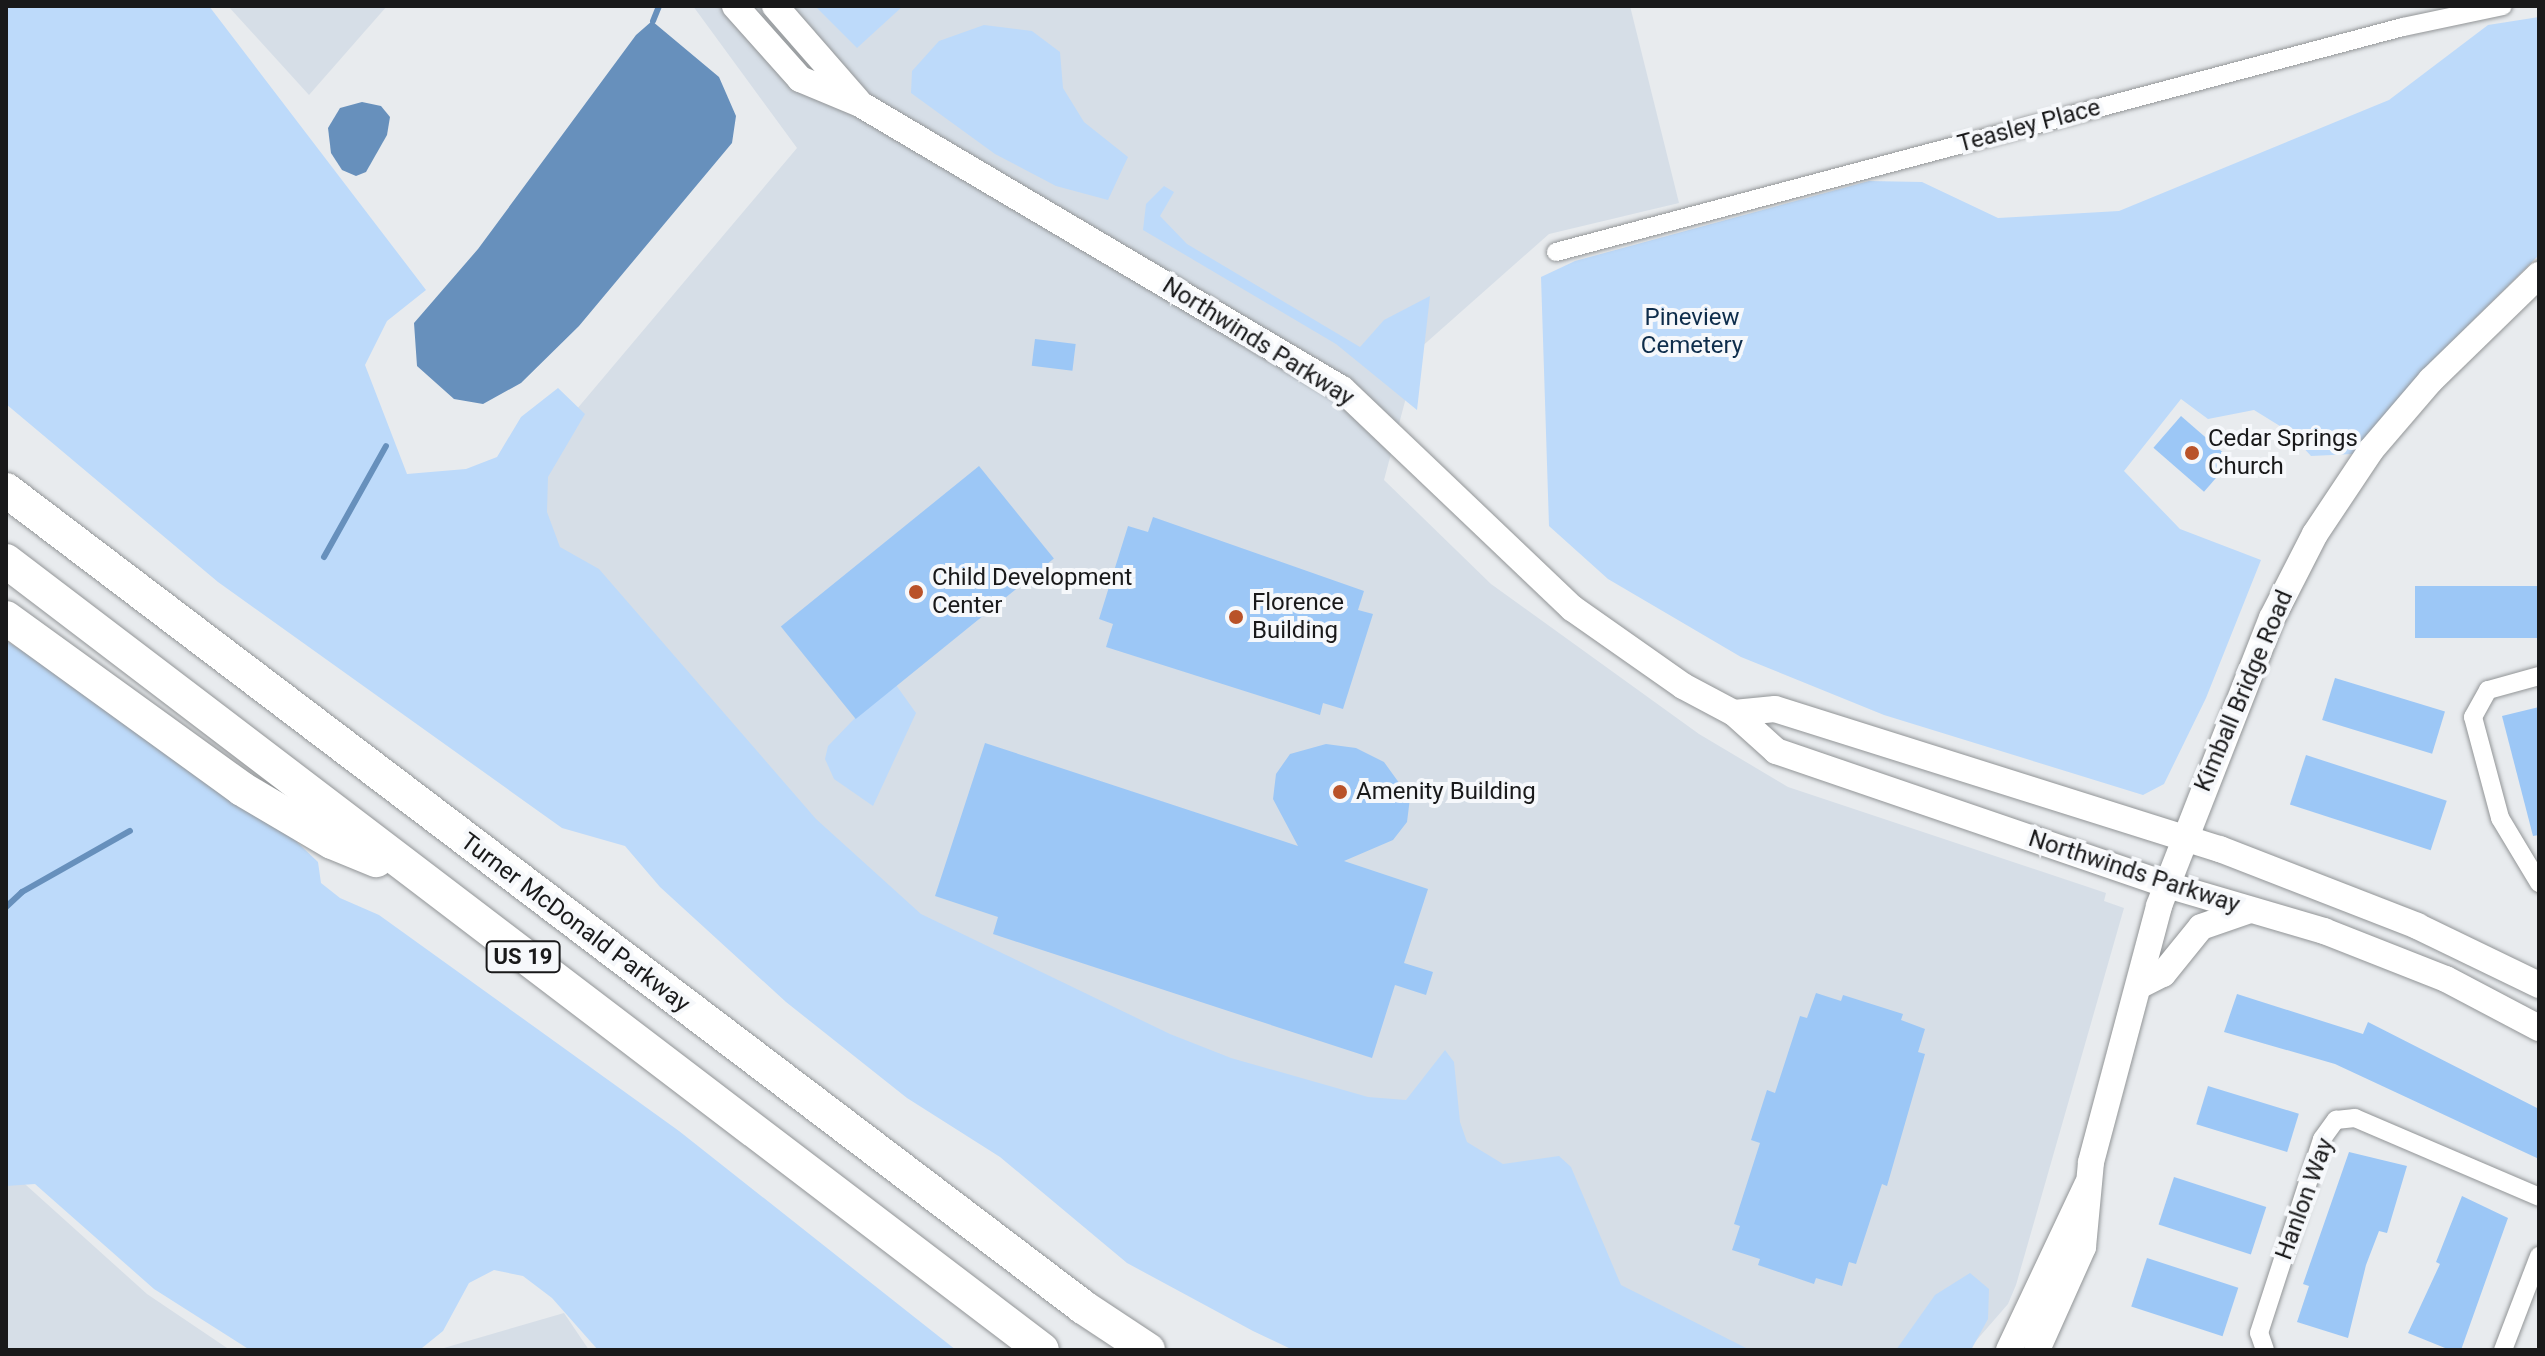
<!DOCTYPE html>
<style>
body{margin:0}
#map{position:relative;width:2545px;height:1356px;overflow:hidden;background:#e8ebee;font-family:Roboto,sans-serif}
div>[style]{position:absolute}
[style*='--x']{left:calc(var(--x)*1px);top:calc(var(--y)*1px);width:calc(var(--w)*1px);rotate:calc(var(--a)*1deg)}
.built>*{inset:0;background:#d6dee7}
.green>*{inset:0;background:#bddafa}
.water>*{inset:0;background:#6790bc}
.stream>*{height:6px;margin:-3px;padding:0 3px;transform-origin:3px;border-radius:3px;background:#6790bc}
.building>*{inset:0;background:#9cc7f6;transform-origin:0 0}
.roads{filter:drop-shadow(0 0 2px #929597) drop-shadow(0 0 2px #929597)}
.street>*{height:18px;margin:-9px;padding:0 9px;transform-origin:9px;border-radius:9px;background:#fff}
.secondary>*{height:26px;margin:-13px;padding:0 13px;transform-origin:13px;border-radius:13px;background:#fff}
.highway>*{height:34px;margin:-17px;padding:0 17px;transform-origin:17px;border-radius:17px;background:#fff}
.dots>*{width:22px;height:22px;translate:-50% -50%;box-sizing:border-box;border:4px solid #f6f8fb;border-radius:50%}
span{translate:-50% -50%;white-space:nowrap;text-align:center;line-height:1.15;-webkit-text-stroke:8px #f6f8fb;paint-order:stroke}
.shield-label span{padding:2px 6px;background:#f6f8fb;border:2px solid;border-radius:6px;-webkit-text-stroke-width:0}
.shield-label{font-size:22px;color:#19191a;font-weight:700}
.street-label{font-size:24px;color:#19191a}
.park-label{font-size:24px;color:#0e2d4b}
.poi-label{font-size:24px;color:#19191a}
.left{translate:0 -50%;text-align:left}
.frame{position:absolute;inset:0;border:8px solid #19191a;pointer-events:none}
</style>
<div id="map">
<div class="built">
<div style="clip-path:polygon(228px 6px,387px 6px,309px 95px)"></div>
<div style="clip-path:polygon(693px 6px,1630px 6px,1679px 203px,1549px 234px,1419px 349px,1384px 480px,1491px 584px,1699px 734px,1788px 787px,2106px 893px,2104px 901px,2124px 908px,2016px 1285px,2008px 1304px,1968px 1350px,1717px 1350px,971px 996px,490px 512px,797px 148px)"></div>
<div style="clip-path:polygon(6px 1167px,147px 1294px,230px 1350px,6px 1350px)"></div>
<div style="clip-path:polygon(564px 1313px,589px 1350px,437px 1350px)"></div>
</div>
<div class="green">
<div style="clip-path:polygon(6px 6px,209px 6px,426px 290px,387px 321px,365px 365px,407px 474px,466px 469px,497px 457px,521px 417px,558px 388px,585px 414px,548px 477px,547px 512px,560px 547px,599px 569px,816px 819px,921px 914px,1170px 1034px,1231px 1058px,1368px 1097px,1406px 1100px,1445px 1050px,1454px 1062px,1460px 1122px,1467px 1142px,1503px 1164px,1559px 1156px,1571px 1167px,1621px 1285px,1750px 1350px,1293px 1350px,1253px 1331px,1127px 1263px,1000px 1157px,907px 1098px,786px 1002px,660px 887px,625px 846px,562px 828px,218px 582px,6px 404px)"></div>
<div style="clip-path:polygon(815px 6px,903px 6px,857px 48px)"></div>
<div style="clip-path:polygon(2539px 17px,2539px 255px,2424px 369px,2353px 454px,2311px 456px,2288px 431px,2254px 410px,2208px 419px,2181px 399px,2124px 471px,2180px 529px,2261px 560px,2206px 698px,2164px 784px,2143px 795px,1884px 715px,1741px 657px,1608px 579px,1549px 526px,1541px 277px,1575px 261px,1869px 181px,1922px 182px,1998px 218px,2119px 211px,2389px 100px,2488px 25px)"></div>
<div style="clip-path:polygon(984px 25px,1032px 31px,1060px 52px,1063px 88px,1084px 122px,1128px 157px,1108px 200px,1056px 186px,995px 154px,911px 93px,912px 71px,939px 41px)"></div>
<div style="clip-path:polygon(1164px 186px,1174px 192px,1160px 216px,1187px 244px,1360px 347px,1384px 320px,1430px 296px,1417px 410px,1336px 344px,1143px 230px,1146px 204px)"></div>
<div style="clip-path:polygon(6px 641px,96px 696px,283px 829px,318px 862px,321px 883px,340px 898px,379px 915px,679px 1131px,956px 1350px,598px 1350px,552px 1298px,523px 1276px,494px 1270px,469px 1283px,443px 1331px,422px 1348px,250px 1350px,154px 1289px,35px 1184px,6px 1186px)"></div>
<div style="clip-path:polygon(896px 685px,916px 713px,873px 806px,834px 779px,825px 759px,828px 746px,854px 719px)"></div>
<div style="clip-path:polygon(1970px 1273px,1989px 1289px,1988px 1319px,1971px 1350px,1896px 1350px,1935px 1295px)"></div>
</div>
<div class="water">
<div style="clip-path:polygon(652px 21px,719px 77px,736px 116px,732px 143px,579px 326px,521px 383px,483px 404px,454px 399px,417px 366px,414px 323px,478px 249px,636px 35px)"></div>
<div style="clip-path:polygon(362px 102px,381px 106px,390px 117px,387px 135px,366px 172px,356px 176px,342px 170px,331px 153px,328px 128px,340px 108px)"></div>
</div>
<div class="stream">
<div style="--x:653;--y:21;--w:16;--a:-68"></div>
<div style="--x:324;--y:557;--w:127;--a:-60.8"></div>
<div style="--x:6;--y:907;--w:22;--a:-43"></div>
<div style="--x:22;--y:892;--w:124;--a:-29.5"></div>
</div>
<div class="building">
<div style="left:1035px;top:339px;width:41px;height:27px;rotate:7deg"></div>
<div style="left:2181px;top:416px;width:67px;height:42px;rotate:41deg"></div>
<div style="left:979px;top:466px;width:119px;height:255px;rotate:51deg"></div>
<div style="clip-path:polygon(1153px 517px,1364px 591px,1358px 610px,1373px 614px,1343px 709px,1323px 703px,1320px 715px,1106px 647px,1113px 624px,1099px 619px,1128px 526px,1148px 532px)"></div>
<div style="left:2539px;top:586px;width:52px;height:124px;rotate:90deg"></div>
<div style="left:2335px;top:678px;width:115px;height:44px;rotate:17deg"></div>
<div style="clip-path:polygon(2539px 707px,2539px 835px,2533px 836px,2502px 716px)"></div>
<div style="clip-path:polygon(985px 743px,1298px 846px,1273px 799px,1276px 774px,1290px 754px,1326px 744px,1356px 748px,1384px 762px,1410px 798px,1407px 822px,1393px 840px,1344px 861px,1428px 889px,1404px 963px,1433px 972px,1426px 995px,1395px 985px,1372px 1058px,993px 934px,998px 917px,935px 896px)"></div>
<div style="left:2306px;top:755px;width:148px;height:52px;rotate:18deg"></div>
<div style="clip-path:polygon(1816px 993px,1841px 1001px,1843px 995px,1903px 1014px,1901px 1020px,1925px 1029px,1918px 1052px,1925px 1054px,1887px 1186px,1882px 1184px,1856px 1264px,1849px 1262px,1842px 1286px,1816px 1278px,1814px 1284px,1758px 1265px,1760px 1259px,1732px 1250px,1740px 1226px,1734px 1224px,1760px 1143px,1751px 1140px,1767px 1090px,1775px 1093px,1800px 1016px,1807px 1018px)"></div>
<div style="clip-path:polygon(2237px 994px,2363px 1034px,2368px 1022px,2539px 1109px,2539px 1159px,2335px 1064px,2224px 1032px)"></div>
<div style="left:2208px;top:1086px;width:95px;height:40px;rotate:17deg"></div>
<div style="clip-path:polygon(2349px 1152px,2407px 1166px,2387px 1233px,2379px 1231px,2366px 1265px,2348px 1338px,2297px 1322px,2309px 1286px,2303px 1284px)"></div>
<div style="left:2174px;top:1177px;width:97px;height:50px;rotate:18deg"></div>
<div style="clip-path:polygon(2462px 1196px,2508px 1218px,2461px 1350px,2450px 1350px,2408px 1333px,2440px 1264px,2436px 1262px)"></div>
<div style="left:2147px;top:1258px;width:96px;height:51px;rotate:18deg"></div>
</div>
<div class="roads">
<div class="street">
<div style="--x:1556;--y:252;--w:876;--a:-14.88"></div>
<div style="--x:2403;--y:27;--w:102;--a:-11.9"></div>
<div style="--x:2539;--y:676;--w:53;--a:164.6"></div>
<div style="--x:2488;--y:690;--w:31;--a:119"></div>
<div style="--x:2473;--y:717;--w:105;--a:75"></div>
<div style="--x:2500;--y:818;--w:76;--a:59"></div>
<div style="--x:2265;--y:1350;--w:18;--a:-109"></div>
<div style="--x:2259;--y:1333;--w:204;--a:-72"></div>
<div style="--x:2322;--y:1139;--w:24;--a:-54"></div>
<div style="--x:2336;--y:1120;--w:19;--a:-6"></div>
<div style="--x:2355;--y:1118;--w:200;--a:23.2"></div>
<div style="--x:2503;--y:1350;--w:101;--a:-69"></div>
</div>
<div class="secondary">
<div style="--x:735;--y:6;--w:98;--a:48.3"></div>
<div style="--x:800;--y:79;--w:65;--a:22.6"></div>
<div style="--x:860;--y:104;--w:560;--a:30.6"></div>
<div style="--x:1342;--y:389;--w:318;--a:43.6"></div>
<div style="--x:1572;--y:608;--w:136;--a:35.1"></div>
<div style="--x:1683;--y:686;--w:58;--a:27.9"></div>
<div style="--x:1734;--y:713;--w:57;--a:42.1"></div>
<div style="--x:1776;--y:751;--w:413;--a:18.9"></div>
<div style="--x:2167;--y:885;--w:164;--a:16.3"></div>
<div style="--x:2324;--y:931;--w:131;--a:21.5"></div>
<div style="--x:2446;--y:979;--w:105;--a:27.8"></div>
<div style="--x:775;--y:6;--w:126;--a:48.9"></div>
<div style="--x:1734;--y:713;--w:41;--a:-5.6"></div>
<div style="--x:1775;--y:709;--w:467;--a:17.5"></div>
<div style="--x:2220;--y:849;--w:212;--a:21.3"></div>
<div style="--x:2417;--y:926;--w:136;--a:25.8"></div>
<div style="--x:2139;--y:986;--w:27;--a:-27"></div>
<div style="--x:2163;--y:974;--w:60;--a:-51"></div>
<div style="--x:2201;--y:927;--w:52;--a:-19.1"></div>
<div style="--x:2009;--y:1350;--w:183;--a:-64.7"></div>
<div style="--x:2037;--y:1350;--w:113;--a:-65.9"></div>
<div style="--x:2083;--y:1247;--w:85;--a:-84.6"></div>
<div style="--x:2091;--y:1162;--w:265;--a:-75.1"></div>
<div style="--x:2159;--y:906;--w:309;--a:-68.6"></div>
<div style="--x:2272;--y:618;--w:94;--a:-62.9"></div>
<div style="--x:2315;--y:534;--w:101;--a:-56.3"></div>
<div style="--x:2371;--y:450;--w:92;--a:-49.4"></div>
<div style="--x:2431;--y:380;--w:151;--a:-44.2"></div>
</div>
<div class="highway">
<div style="--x:6;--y:490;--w:1352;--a:37.18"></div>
<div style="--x:1083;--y:1307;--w:78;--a:33.5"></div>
<div style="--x:6;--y:561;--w:1302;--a:37.29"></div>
<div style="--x:6;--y:618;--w:291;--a:35.9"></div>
<div style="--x:242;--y:789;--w:104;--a:30.5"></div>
<div style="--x:332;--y:842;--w:48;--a:22.2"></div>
</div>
</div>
<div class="dots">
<div style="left:2192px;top:453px;background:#b95229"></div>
<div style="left:916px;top:592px;background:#b95229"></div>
<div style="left:1236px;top:617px;background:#b95229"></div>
<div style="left:1340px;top:792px;background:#b95229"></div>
</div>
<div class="shield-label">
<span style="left:523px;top:957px">US 19</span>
</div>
<div class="street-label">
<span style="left:2029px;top:126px;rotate:-15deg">Teasley Place</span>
<span style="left:1258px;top:342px;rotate:32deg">Northwinds Parkway</span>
<span style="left:2244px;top:691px;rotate:-67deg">Kimball Bridge Road</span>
<span style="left:2134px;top:872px;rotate:18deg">Northwinds Parkway</span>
<span style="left:575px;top:923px;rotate:37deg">Turner McDonald Parkway</span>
<span style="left:2305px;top:1199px;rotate:-70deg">Hanlon Way</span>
</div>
<div class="park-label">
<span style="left:1692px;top:332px">Pineview<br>Cemetery</span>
</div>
<div class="poi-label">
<span class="left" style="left:2208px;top:453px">Cedar Springs<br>Church</span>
<span class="left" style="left:932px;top:592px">Child Development<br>Center</span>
<span class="left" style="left:1252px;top:617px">Florence<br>Building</span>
<span class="left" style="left:1356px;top:792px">Amenity Building</span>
</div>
<div class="frame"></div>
</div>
